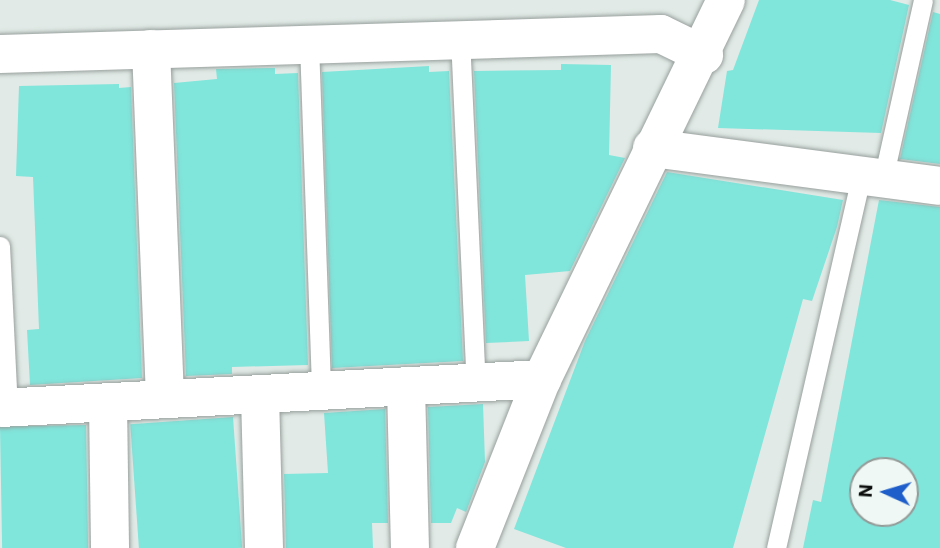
<!DOCTYPE html>
<style>
body{margin:0}
#map{position:relative;width:940px;height:548px;overflow:hidden;background:#e1eae6;font-family:"IBM Plex Sans",sans-serif}
div>[style]{position:absolute}
[style*='--x']{left:calc(var(--x)*1px);top:calc(var(--y)*1px);width:calc(var(--w)*1px);rotate:calc(var(--a)*1deg)}
.building>*{inset:0;background:#80e5db;transform-origin:0 0}
.roads{filter:drop-shadow(0 0 2px #98a09d) drop-shadow(0 0 2px #98a09d)}
.lane>*{height:19px;margin:-9.5px;padding:0 9.5px;transform-origin:9.5px;border-radius:9.5px;background:#fff}
.street>*{height:38px;margin:-19px;padding:0 19px;transform-origin:19px;border-radius:19px;background:#fff}
span{translate:-50% -50%;white-space:nowrap;text-align:center;line-height:1.15;-webkit-text-stroke:5px #eff8f4;paint-order:stroke}
.north{position:absolute;left:849px;top:457px;width:70px;height:70px;box-sizing:border-box;background:#eff8f4;border:2px solid #949a97;border-radius:50%;rotate:274deg;font-size:19px;font-weight:700;line-height:28px;text-align:center;color:#0b0e0c}
.north::after{content:'';display:block;margin:auto;width:24px;height:32px;background:#1e5eca;clip-path:polygon(50% 0,100% 100%,50% 72%,0 100%)}
</style>
<div id="map">
<div class="building">
<div style="clip-path:polygon(759px 0,890px 0,909px 5px,881px 133px,718px 128px,727px 71px,733px 70px)"></div>
<div style="clip-path:polygon(933px 12px,940px 14px,940px 164px,900px 159px)"></div>
<div style="clip-path:polygon(561px 64px,611px 65px,609px 155px,625px 158px,570px 271px,525px 275px,529px 341px,486px 343px,474px 71px,561px 70px)"></div>
<div style="clip-path:polygon(429px 66px,429px 72px,449px 71px,463px 361px,332px 368px,322px 72px)"></div>
<div style="clip-path:polygon(275px 68px,275px 74px,298px 73px,308px 365px,232px 367px,232px 374px,186px 376px,174px 83px,217px 79px,216px 69px)"></div>
<div style="clip-path:polygon(119px 84px,119px 88px,131px 87px,142px 378px,30px 385px,27px 330px,39px 329px,33px 177px,16px 176px,19px 86px)"></div>
<div style="clip-path:polygon(667px 172px,843px 200px,837px 227px,812px 301px,803px 299px,733px 548px,566px 548px,514px 529px,585px 341px)"></div>
<div style="clip-path:polygon(evenodd,879px 200px,940px 207px,940px 548px,803px 548px,813px 500px,821px 502px,879px 200px,863px 471px,905px 471px,905px 513px,863px 513px,863px 471px)"></div>
<div style="clip-path:polygon(483px 404px,485px 462px,466px 512px,457px 508px,451px 523px,431px 523px,428px 407px)"></div>
<div style="clip-path:polygon(385px 409px,388px 523px,372px 523px,373px 548px,286px 548px,284px 474px,328px 473px,324px 413px)"></div>
<div style="left:233px;top:417px;width:131px;height:103px;rotate:86deg"></div>
<div style="left:86px;top:425px;width:123px;height:86px;rotate:89deg"></div>
</div>
<div class="roads">
<div class="lane">
<div style="--x:460;--y:37;--w:346;--a:87.4"></div>
<div style="--x:309;--y:43;--w:348;--a:88"></div>
<div style="--x:883;--y:179;--w:183;--a:-77.4"></div>
<div style="--x:0;--y:246;--w:162;--a:87.2"></div>
<div style="--x:776;--y:548;--w:382;--a:-77.1"></div>
</div>
<div class="street">
<div style="--x:151;--y:49;--w:350;--a:87.7"></div>
<div style="--x:0;--y:54;--w:661;--a:-1.73"></div>
<div style="--x:661;--y:34;--w:48;--a:26"></div>
<div style="--x:652;--y:148;--w:290;--a:7.5"></div>
<div style="--x:406;--y:386;--w:162;--a:88.6"></div>
<div style="--x:260;--y:395;--w:153;--a:88.5"></div>
<div style="--x:108;--y:403;--w:145;--a:89.2"></div>
<div style="--x:0;--y:408;--w:543;--a:-3.06"></div>
<div style="--x:475;--y:548;--w:182;--a:-68.4"></div>
<div style="--x:542;--y:379;--w:421;--a:-64.1"></div>
</div>
</div>
<div class="north">N</div>
</div>
